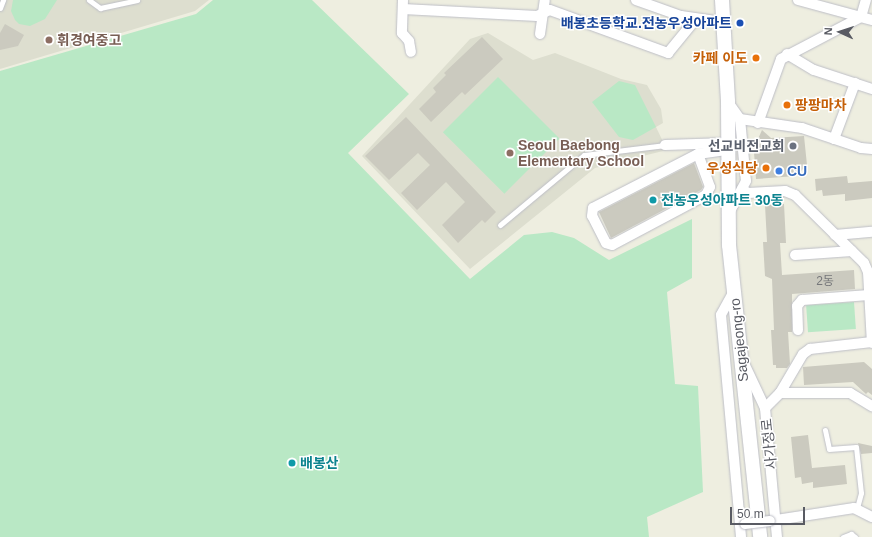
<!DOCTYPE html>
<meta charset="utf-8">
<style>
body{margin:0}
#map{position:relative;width:872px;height:537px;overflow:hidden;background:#eeeee0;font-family:Helvetica,"Noto Sans KR",sans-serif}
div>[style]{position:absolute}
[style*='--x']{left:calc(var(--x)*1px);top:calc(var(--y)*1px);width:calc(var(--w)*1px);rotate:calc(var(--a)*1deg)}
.education>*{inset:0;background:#dddecf}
.green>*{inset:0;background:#b9e8c5;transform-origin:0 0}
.building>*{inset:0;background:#cbcabf}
.roads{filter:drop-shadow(0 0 1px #bdbec6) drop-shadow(0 0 1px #bdbec6)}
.service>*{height:5px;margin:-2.5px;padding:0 2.5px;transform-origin:2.5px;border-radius:2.5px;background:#fff}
.minor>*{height:10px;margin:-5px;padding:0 5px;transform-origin:5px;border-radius:5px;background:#fff}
.secondary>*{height:14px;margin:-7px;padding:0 7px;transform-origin:7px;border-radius:7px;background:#fff}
.bridges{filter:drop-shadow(0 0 1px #bdbec6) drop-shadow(0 0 1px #bdbec6)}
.minor-bridge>*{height:10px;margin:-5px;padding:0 5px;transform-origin:5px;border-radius:5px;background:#fff}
.dots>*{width:11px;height:11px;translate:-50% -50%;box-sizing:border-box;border:2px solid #fff;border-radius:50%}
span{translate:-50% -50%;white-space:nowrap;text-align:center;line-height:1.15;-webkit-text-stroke:3px #fff;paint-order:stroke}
.number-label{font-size:12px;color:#76777a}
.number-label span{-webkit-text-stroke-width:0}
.transit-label{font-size:14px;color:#164399;font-weight:700}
.right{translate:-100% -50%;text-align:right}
.education-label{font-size:14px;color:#785e54;font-weight:700}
.left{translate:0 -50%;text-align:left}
.food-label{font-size:14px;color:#c56008;font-weight:700}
.worship-label{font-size:14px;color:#5b616d;font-weight:700}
.shop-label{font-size:14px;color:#366cbe;font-weight:700}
.culture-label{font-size:14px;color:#0d838f;font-weight:700}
.street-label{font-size:14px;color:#595b63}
.north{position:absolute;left:820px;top:12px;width:40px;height:40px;-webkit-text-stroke:3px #fff;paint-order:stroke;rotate:273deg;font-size:11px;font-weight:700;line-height:16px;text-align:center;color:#595b63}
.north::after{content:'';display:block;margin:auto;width:14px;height:18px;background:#595b63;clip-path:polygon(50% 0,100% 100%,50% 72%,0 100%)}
.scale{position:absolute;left:730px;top:507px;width:75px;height:18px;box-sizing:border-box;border:2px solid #595b63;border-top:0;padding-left:5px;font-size:12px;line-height:14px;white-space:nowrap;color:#595b63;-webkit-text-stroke:3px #fff;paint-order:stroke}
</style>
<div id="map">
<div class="education">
<div style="clip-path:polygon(0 0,209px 0,195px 11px,0 69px)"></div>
<div style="clip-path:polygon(488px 33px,533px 60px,555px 53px,621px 79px,647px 85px,661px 109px,663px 123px,656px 127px,667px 150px,595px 168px,470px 269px,362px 156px,470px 39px)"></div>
</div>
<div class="green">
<div style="clip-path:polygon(13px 0,57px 0,45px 19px,30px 26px,19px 24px,15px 20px,11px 11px)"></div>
<div style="clip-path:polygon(213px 0,312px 0,409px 94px,348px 153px,470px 279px,524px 235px,552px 232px,574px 238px,609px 260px,692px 219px,692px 278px,667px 292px,675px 384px,698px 386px,703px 492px,647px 517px,649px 537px,0 537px,0 71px,196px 14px)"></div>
<div style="left:498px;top:77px;width:87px;height:78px;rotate:45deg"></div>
<div style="clip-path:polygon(619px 81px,635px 85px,656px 127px,633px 140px,619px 137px,592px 102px)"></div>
<div style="left:854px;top:302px;width:27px;height:48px;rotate:86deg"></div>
</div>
<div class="building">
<div style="clip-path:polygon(5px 24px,24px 35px,18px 46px,0 50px,0 33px)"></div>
<div style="clip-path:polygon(482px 37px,503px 59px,465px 95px,462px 92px,431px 122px,419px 109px,436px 92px,433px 88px,446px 75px,444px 73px)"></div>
<div style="clip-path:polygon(406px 117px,496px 212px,485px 223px,482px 220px,458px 243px,442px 225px,465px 202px,446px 182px,417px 210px,401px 193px,430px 165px,418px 153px,389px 180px,365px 156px)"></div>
<div style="clip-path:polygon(762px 130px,771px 138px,804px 136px,807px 165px,796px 176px,756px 179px,753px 139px,758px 139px)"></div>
<div style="clip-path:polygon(694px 163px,703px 187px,701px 190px,611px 238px,599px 212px)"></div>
<div style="clip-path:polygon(847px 176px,848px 183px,872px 181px,872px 198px,845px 201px,845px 194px,823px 196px,822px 190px,816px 191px,815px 179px)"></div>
<div style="clip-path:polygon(784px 204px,786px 243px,780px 243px,782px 275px,854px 270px,855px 289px,792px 294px,792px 332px,788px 332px,790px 364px,787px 368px,776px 368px,776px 365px,773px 365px,771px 330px,774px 330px,772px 279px,765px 276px,763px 242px,767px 242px,765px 205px)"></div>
<div style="clip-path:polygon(864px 362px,872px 369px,872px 395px,868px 392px,866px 394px,853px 382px,804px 385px,803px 367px)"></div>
<div style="clip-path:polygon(808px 435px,812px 468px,845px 465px,847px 484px,813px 488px,813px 482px,802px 484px,801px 477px,795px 478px,791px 437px)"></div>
<div style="clip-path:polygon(858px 443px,872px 446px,872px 453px,861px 454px)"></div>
</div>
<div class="roads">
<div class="service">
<div style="--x:89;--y:0;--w:14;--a:36"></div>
<div style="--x:100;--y:8;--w:38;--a:-12"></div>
<div style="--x:0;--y:8;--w:9;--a:-69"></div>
<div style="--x:500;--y:225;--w:109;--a:-39.8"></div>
<div style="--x:584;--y:155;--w:82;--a:-7"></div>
<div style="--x:825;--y:430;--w:19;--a:78"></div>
<div style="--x:829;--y:449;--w:27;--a:-4"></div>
<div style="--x:856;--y:447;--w:46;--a:83.8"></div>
<div style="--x:861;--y:493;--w:16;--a:105"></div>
<div style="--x:843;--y:537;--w:9;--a:-21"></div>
<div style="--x:851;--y:534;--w:5;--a:37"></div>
</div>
<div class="minor">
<div style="--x:403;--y:0;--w:33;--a:92"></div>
<div style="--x:402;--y:33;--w:11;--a:49"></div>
<div style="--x:409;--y:41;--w:11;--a:80"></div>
<div style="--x:636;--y:0;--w:48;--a:19.6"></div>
<div style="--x:681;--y:16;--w:42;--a:8.1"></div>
<div style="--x:798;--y:0;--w:77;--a:15.1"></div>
<div style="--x:403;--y:9;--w:134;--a:3"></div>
<div style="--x:537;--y:16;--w:14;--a:-25"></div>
<div style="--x:550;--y:10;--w:126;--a:20"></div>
<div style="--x:668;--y:53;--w:43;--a:-50.7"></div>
<div style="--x:540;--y:34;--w:34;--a:-82"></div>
<div style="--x:787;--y:54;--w:31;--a:31"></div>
<div style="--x:814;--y:70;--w:61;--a:18.1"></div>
<div style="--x:728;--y:102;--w:21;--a:55"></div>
<div style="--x:740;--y:119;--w:62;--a:84.5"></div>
<div style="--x:746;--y:181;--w:36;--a:118"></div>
<div style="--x:740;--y:119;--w:63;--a:8.3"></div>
<div style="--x:802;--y:128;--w:62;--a:18.7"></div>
<div style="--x:861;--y:148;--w:11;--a:5"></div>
<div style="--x:758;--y:123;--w:68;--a:-70.2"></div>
<div style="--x:781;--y:59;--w:90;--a:-27.7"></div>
<div style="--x:861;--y:17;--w:18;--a:-74"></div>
<div style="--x:834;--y:139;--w:60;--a:-69.4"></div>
<div style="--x:665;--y:145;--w:63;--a:-1.8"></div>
<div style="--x:698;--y:154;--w:35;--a:70"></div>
<div style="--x:710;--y:187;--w:9;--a:117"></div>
<div style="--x:706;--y:195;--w:106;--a:152"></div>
<div style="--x:612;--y:245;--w:6;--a:-162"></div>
<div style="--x:606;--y:243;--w:30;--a:-117"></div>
<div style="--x:592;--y:216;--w:8;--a:-83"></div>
<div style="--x:593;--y:208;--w:118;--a:-27.2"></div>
<div style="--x:698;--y:154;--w:30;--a:-8"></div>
<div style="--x:742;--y:189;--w:7;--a:34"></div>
<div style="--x:748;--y:193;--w:37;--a:-3"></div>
<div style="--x:785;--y:191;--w:11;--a:22"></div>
<div style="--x:795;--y:195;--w:97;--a:44.6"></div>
<div style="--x:864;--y:263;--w:10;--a:66"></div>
<div style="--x:868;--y:272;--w:71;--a:86.8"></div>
<div style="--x:835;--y:235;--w:37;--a:-5"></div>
<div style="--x:795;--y:255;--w:57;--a:-4"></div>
<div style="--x:733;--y:293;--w:25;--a:119"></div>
<div style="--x:721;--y:315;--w:211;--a:84.8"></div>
<div style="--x:798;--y:330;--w:24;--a:-92"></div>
<div style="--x:797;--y:306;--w:8;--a:-50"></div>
<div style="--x:802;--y:300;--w:67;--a:-4.3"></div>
<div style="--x:743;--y:361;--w:52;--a:64.9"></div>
<div style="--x:765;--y:408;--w:130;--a:84.7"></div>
<div style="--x:780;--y:393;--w:70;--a:0"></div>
<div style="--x:850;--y:393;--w:26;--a:31"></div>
<div style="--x:765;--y:408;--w:21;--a:-45"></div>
<div style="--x:780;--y:393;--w:45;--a:-59.5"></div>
<div style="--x:803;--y:354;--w:9;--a:-36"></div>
<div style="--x:810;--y:349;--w:62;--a:-6.4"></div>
<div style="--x:770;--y:521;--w:85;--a:-8.8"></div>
<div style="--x:854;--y:508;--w:20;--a:27"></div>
<div style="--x:741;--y:537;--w:12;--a:-95"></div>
<div style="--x:740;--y:525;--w:5;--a:-11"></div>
</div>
<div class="secondary">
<div style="--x:722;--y:0;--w:102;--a:86.6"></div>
<div style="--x:728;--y:102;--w:143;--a:89.6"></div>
<div style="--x:729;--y:245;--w:294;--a:83.9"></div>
</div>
</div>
<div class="bridges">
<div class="minor-bridge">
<div style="--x:745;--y:524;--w:25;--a:-7"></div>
</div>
</div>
<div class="dots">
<div style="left:740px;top:23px;background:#1a4fb4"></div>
<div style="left:49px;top:40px;background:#8d6e63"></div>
<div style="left:756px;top:58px;background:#e8710a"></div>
<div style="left:787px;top:105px;background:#e8710a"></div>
<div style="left:793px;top:146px;background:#6b7280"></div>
<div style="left:510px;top:153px;background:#8d6e63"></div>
<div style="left:766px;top:168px;background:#e8710a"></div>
<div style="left:779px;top:171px;background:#3f7fe0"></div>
<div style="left:653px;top:200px;background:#0f9aa8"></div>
<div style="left:292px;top:463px;background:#0f9aa8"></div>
</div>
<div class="number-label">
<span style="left:825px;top:282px">2동</span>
</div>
<div class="transit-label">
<span class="right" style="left:732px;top:23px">배봉초등학교.전농우성아파트</span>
</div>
<div class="education-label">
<span class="left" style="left:57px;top:40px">휘경여중고</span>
<span class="left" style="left:518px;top:153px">Seoul Baebong<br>Elementary School</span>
</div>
<div class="food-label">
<span class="right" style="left:748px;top:58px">카페 이도</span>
<span class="left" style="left:795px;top:105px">팡팡마차</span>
<span class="right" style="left:758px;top:168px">우성식당</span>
</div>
<div class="worship-label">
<span class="right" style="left:785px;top:146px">선교비전교회</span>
</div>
<div class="shop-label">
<span class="left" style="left:787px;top:171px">CU</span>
</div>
<div class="culture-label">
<span class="left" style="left:661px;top:200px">전농우성아파트 30동</span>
<span class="left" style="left:300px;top:463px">배봉산</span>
</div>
<div class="street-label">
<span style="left:739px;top:340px;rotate:-96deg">Sagajeong-ro</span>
<span style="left:769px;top:444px;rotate:-96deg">사가정로</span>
</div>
<div class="north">N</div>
<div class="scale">50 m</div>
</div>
